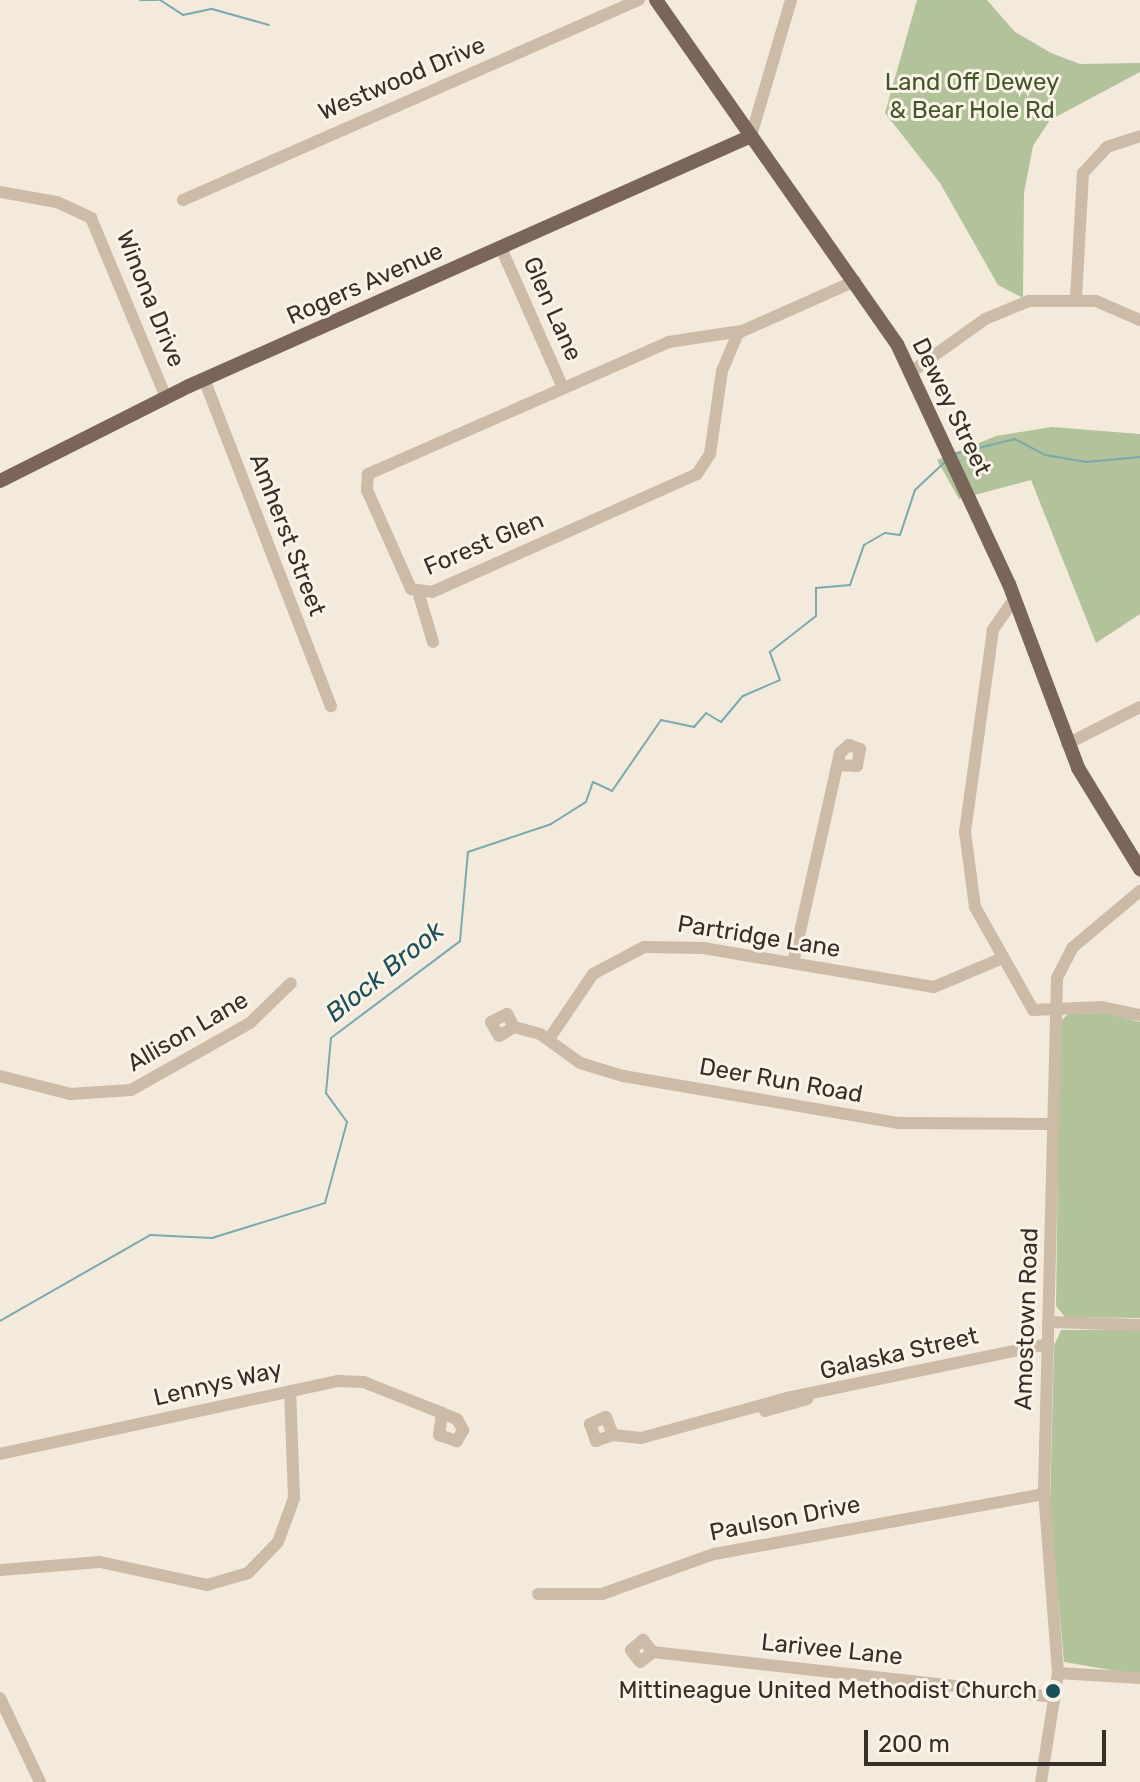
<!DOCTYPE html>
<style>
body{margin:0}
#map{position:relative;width:1140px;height:1782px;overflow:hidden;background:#f3eadb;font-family:Rubik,sans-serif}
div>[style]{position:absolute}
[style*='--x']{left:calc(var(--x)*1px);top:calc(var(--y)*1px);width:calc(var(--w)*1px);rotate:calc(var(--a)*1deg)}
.green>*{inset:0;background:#b2c29b}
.stream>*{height:2px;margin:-1px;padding:0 1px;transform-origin:1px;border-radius:1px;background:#7aa9b0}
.minor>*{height:12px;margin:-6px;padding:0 6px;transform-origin:6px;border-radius:6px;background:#cbbba7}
.major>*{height:14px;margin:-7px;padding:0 7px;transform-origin:7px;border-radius:7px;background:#7a6658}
.dots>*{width:22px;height:22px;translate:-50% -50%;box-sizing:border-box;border:4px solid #faf3e8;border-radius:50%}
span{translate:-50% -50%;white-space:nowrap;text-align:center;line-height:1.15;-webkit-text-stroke:6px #faf3e8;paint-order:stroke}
.street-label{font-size:24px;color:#372e28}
.park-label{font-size:24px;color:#43562b}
.poi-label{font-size:24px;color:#372e28}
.right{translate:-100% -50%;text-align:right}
.water-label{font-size:26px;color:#1c505a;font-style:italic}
.scale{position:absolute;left:864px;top:1730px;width:242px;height:36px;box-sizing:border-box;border:4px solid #372e28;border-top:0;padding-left:10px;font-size:24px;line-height:28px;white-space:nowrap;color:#372e28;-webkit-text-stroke:6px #faf3e8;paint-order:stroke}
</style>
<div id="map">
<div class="green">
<div style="clip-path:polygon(917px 0,987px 0,1015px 32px,1051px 53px,1080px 64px,1140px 63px,1140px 72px,1050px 120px,1033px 146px,1024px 193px,1023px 298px,998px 285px,940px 183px,885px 113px)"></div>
<div style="clip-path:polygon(1052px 427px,1140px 434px,1140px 614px,1096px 643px,1031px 480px,959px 499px,937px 460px,996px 436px)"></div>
<div style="clip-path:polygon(1106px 1013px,1140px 1022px,1140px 1318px,1065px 1317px,1056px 1306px,1060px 1022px,1068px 1014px)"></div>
<div style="clip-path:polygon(1061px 1330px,1140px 1330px,1140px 1675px,1064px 1662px,1050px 1507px,1054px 1346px)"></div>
</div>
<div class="stream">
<div style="--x:140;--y:0;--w:18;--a:0"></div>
<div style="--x:160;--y:0;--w:27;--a:33"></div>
<div style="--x:183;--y:15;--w:30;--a:-12"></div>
<div style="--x:212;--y:9;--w:59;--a:15.7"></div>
<div style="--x:954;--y:454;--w:63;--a:-13.8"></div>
<div style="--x:1015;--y:439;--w:34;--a:28"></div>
<div style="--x:1045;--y:455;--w:42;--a:9.7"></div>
<div style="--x:1086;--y:462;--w:54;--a:-5.3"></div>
<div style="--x:0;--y:1321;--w:173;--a:-29.8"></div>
<div style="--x:150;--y:1235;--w:62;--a:2.8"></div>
<div style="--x:212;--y:1238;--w:118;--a:-17.2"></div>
<div style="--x:325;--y:1203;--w:84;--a:-74.8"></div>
<div style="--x:347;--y:1122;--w:36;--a:-126"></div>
<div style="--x:326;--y:1093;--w:55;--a:-84.8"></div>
<div style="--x:331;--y:1038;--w:161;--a:-36.9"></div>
<div style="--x:460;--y:941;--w:89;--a:-84.9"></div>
<div style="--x:468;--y:852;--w:88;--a:-18.6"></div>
<div style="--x:551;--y:824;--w:41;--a:-32.2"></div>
<div style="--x:586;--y:802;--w:21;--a:-71"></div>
<div style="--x:593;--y:782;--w:21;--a:25"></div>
<div style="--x:612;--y:791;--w:86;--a:-55.4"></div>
<div style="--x:661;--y:720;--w:34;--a:12"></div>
<div style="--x:694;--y:727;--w:18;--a:-49"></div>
<div style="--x:706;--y:713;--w:17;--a:31"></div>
<div style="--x:721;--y:722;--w:34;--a:-50"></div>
<div style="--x:743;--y:696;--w:40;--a:-23.4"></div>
<div style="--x:780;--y:680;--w:30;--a:-110"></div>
<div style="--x:770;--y:652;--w:58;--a:-38"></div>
<div style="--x:816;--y:616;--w:28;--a:-90"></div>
<div style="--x:816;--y:588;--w:34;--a:-5"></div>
<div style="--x:850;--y:585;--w:42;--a:-70.7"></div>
<div style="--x:864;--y:545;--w:24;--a:-30"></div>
<div style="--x:885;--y:533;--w:15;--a:8"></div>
<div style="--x:900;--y:535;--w:47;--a:-71.6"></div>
<div style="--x:915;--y:490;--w:42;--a:-43.1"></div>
</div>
<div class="minor">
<div style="--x:751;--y:136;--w:142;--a:-73.6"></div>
<div style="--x:0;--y:192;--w:58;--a:10"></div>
<div style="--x:57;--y:202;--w:38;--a:25"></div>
<div style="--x:91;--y:218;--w:194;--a:67.3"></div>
<div style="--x:183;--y:200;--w:498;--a:-23.7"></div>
<div style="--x:501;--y:248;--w:153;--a:66.1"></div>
<div style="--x:1076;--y:298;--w:125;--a:-86.8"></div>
<div style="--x:1083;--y:173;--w:35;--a:-47"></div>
<div style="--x:1107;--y:147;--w:35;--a:-18"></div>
<div style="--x:741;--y:331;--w:73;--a:171.3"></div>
<div style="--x:669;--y:342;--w:329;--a:156.3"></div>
<div style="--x:368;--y:474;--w:16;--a:94"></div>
<div style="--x:367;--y:490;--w:108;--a:66"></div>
<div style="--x:411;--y:589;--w:21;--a:8"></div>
<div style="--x:432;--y:592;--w:290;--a:-24"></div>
<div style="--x:697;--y:474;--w:24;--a:-57"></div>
<div style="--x:710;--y:454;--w:84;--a:-81.8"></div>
<div style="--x:722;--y:371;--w:41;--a:-67.2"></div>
<div style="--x:738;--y:333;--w:128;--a:-24"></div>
<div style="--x:911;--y:372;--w:91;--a:-35.6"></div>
<div style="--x:985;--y:319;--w:48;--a:-22.2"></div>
<div style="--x:1029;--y:301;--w:67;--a:0"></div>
<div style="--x:1096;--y:301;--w:48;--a:23.4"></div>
<div style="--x:204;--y:379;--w:351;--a:68.8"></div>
<div style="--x:419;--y:595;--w:49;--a:73.4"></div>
<div style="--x:1015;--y:598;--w:39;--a:125"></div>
<div style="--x:993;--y:630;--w:204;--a:97.9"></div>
<div style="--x:965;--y:832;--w:76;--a:82.4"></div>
<div style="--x:975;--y:907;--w:118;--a:60.6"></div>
<div style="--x:1033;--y:1010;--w:69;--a:-2.5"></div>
<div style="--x:1102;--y:1007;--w:39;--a:12"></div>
<div style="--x:1067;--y:744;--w:82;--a:-26.9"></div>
<div style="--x:793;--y:963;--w:215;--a:-77.4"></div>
<div style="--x:840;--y:753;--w:12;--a:-42"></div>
<div style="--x:849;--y:745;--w:12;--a:20"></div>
<div style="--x:860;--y:749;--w:17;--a:100"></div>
<div style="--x:857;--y:766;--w:19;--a:-177"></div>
<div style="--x:514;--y:1027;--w:17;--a:149"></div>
<div style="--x:499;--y:1036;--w:16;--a:-120"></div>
<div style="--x:491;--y:1022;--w:18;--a:-27"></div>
<div style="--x:507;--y:1014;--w:15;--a:62"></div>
<div style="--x:514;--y:1027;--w:27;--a:15"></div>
<div style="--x:540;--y:1034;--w:49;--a:35.9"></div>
<div style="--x:580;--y:1063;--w:45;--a:16.8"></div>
<div style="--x:623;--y:1076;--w:280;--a:9.7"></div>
<div style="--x:899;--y:1123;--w:155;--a:0.4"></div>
<div style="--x:549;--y:1039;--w:78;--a:-55.9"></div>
<div style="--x:593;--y:974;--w:58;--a:-27.9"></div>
<div style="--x:644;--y:947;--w:59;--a:1"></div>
<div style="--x:703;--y:948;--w:234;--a:9.6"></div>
<div style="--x:934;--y:987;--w:69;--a:-22.9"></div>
<div style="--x:0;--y:1076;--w:72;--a:14.4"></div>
<div style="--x:70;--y:1094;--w:61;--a:-3.8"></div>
<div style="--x:131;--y:1090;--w:137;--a:-29.4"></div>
<div style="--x:250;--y:1023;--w:57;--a:-44.3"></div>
<div style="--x:1050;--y:1322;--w:90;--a:1.9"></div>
<div style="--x:765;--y:1411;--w:44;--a:-15.9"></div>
<div style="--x:613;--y:1435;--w:18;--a:161"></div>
<div style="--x:596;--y:1441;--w:18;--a:-109"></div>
<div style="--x:590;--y:1424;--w:17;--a:-24"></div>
<div style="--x:606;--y:1417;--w:19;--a:69"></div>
<div style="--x:613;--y:1435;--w:28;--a:6"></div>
<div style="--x:641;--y:1438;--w:151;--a:-15.3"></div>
<div style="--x:787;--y:1398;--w:267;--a:-11.7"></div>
<div style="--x:0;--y:1454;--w:346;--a:-12.2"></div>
<div style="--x:338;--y:1381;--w:26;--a:2"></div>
<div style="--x:364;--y:1382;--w:8;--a:23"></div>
<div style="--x:371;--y:1385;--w:76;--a:21.5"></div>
<div style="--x:442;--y:1413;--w:13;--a:23"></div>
<div style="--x:454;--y:1418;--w:3;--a:18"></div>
<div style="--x:457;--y:1419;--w:13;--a:61"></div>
<div style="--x:463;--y:1430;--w:13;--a:119"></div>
<div style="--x:457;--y:1441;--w:19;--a:-162"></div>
<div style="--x:439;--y:1435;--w:22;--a:-82"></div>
<div style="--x:0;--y:1570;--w:100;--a:-4.6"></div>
<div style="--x:100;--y:1562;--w:109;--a:12.1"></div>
<div style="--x:207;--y:1585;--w:43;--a:-16.3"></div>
<div style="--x:248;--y:1573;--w:43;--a:-45.9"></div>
<div style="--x:278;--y:1542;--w:47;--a:-70"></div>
<div style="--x:294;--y:1498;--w:107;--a:-92.1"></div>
<div style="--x:538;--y:1594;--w:64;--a:0"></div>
<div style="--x:602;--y:1594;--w:119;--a:-19.7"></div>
<div style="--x:714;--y:1554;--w:335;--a:-10.3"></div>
<div style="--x:653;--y:1652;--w:16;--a:142"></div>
<div style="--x:640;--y:1662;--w:15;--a:-127"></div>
<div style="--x:631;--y:1650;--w:16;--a:-40"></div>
<div style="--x:643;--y:1640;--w:16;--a:50"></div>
<div style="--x:653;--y:1652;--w:405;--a:6.4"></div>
<div style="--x:1058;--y:1673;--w:82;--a:3.5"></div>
<div style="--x:0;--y:1698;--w:93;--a:64.5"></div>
<div style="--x:1041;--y:1782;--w:110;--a:-81.1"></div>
<div style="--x:1058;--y:1673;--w:185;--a:-94.4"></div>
<div style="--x:1044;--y:1489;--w:511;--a:-88.54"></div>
<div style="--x:1057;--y:978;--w:34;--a:-63"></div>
<div style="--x:1072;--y:948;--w:89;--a:-40"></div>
</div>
<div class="major">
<div style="--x:656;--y:0;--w:420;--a:55"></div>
<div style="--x:897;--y:344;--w:265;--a:65"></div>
<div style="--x:1009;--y:584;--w:197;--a:69.4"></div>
<div style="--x:1078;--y:768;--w:119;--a:58.5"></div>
<div style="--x:0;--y:481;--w:212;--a:-26.7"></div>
<div style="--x:189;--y:386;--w:615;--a:-23.98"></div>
</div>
<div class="dots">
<div style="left:1053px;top:1691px;background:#1c505a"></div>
</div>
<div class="street-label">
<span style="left:402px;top:79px;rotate:-23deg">Westwood Drive</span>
<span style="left:365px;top:284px;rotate:-24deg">Rogers Avenue</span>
<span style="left:150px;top:299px;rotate:68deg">Winona Drive</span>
<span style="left:552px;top:309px;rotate:66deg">Glen Lane</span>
<span style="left:951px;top:407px;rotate:64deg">Dewey Street</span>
<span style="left:287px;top:535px;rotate:69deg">Amherst Street</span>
<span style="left:484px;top:544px;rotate:-23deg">Forest Glen</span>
<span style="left:759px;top:937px;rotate:9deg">Partridge Lane</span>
<span style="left:188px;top:1032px;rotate:-30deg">Allison Lane</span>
<span style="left:781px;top:1081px;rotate:10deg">Deer Run Road</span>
<span style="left:1027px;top:1319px;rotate:-88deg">Amostown Road</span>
<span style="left:899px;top:1354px;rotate:-13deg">Galaska Street</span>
<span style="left:218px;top:1384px;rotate:-13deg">Lennys Way</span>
<span style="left:785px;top:1519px;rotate:-11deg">Paulson Drive</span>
<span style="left:832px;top:1650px;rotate:6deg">Larivee Lane</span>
</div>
<div class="park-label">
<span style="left:972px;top:97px">Land Off Dewey<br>&amp; Bear Hole Rd</span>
</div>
<div class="poi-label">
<span class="right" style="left:1037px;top:1691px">Mittineague United Methodist Church</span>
</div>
<div class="water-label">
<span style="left:385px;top:972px;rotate:-39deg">Block Brook</span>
</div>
<div class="scale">200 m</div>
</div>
